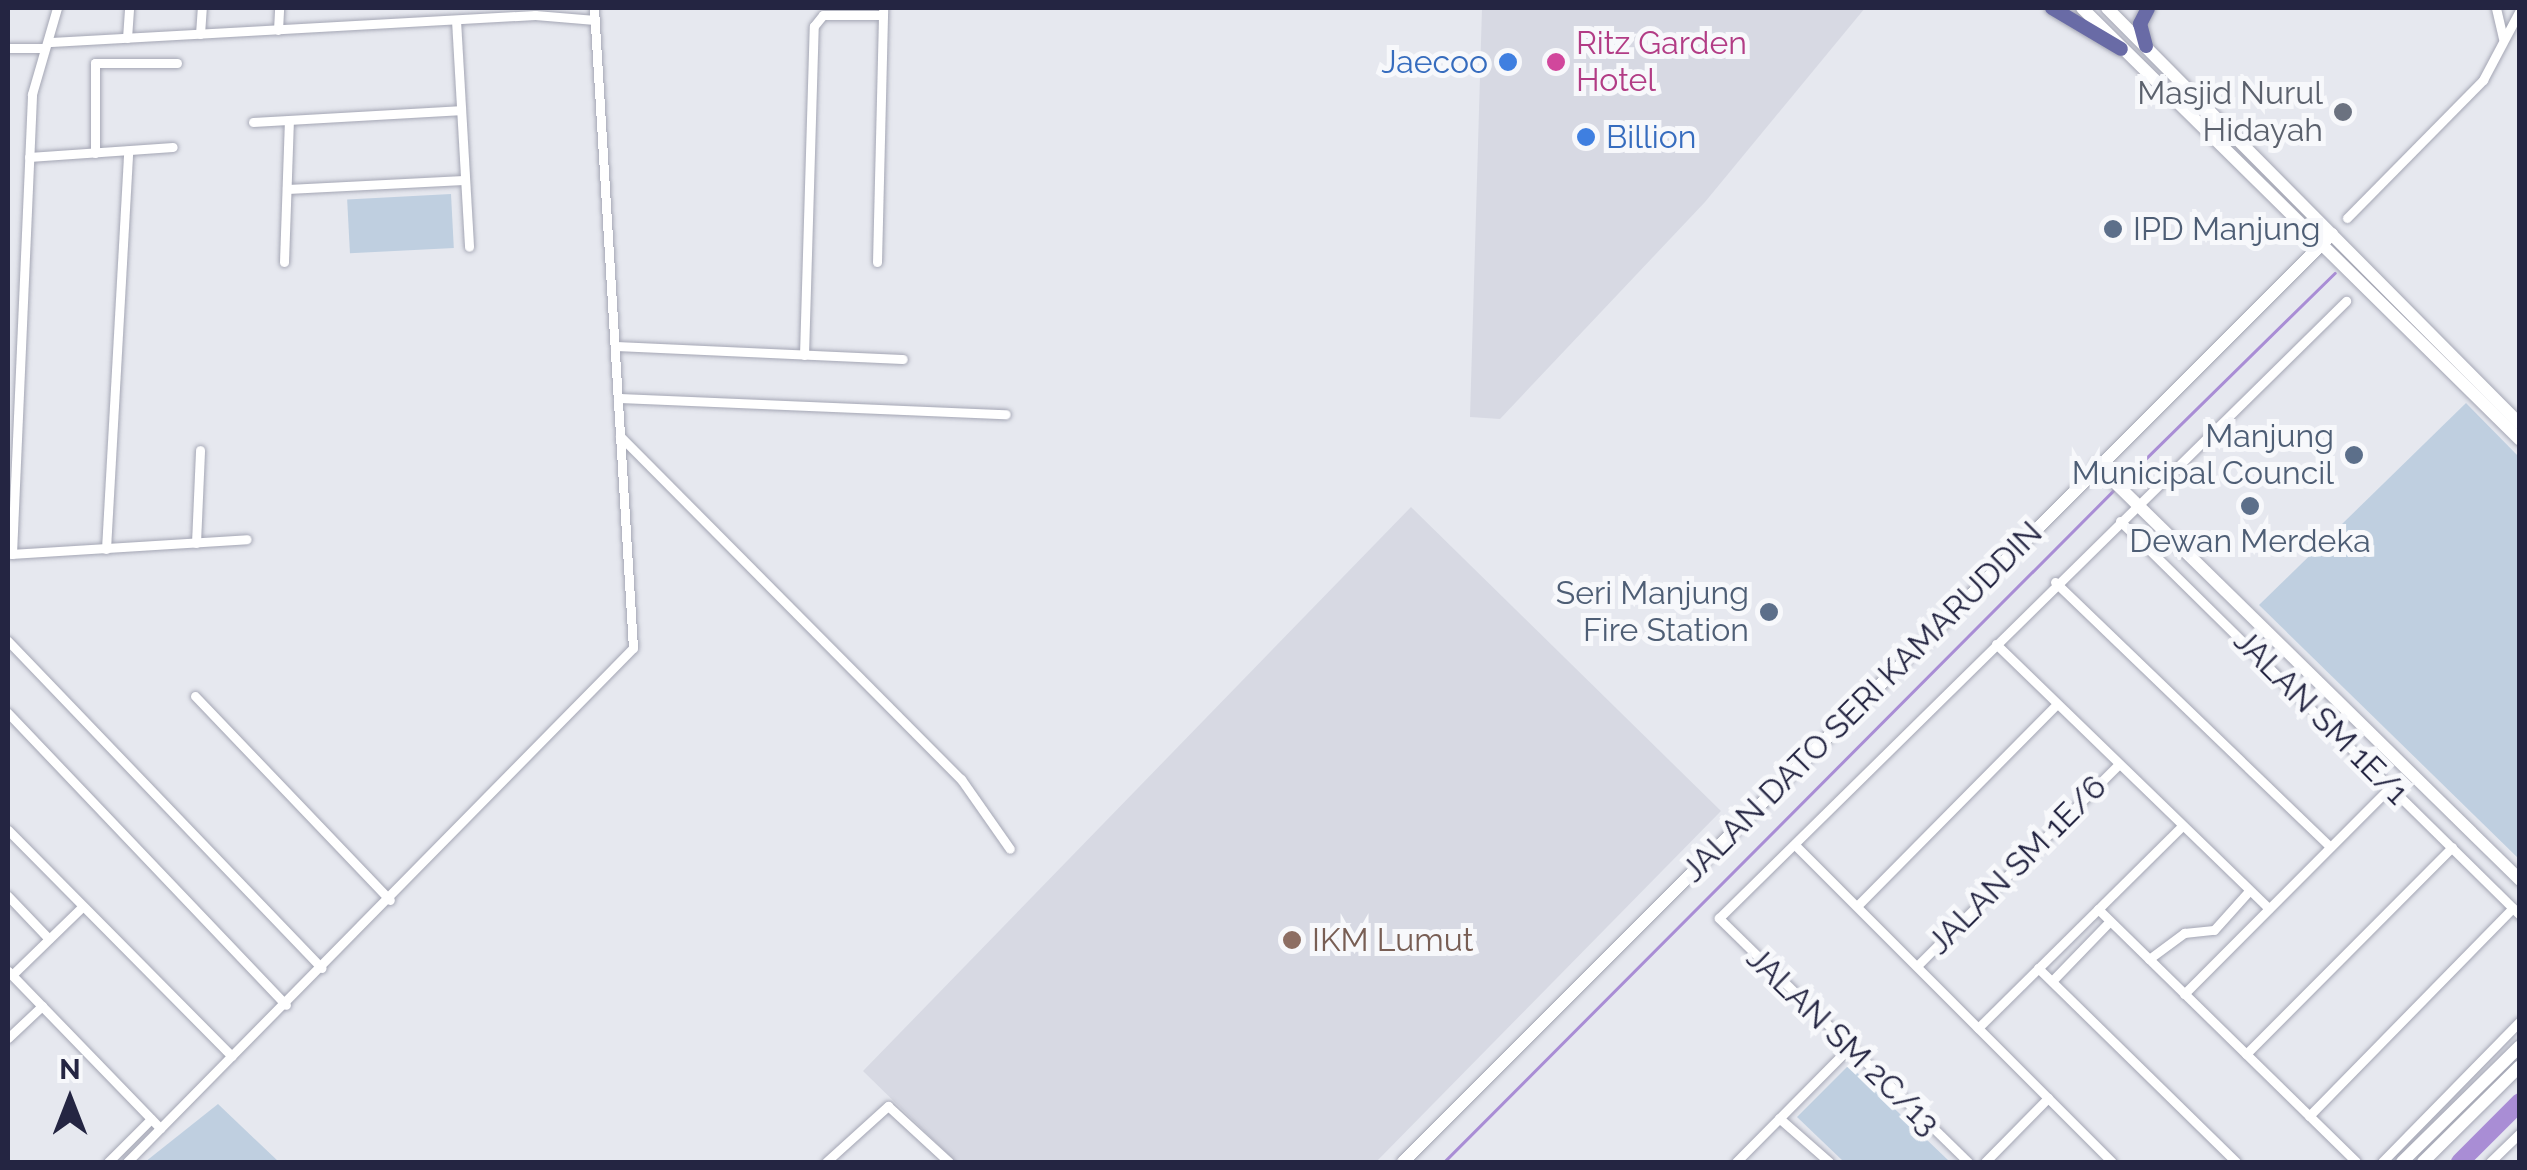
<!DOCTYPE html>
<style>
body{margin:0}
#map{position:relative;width:2527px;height:1170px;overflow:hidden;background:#e6e8ef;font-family:Raleway,sans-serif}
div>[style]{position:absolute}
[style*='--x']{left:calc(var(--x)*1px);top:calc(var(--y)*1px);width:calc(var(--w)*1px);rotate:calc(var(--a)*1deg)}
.built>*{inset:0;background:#d7d9e3}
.green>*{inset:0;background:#bfcfe0;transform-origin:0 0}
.stream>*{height:2.5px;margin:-1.25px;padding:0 1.25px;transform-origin:1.25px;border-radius:1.25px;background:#a98dd5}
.river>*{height:18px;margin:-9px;padding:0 9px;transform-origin:9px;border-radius:9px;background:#a98dd5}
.roads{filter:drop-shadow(0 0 2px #a4a6b4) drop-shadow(0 0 2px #a4a6b4)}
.street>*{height:9px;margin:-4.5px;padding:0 4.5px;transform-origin:4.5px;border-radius:4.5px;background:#fff}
.secondary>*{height:12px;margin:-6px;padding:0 6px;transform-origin:6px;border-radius:6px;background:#fff}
.primary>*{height:14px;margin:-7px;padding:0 7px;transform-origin:7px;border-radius:7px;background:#696ba6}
.dots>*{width:28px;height:28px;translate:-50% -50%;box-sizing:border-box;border:5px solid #f7f8fb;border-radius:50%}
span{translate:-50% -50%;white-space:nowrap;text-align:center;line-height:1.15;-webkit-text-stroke:10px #f7f8fb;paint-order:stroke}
.hotel-label{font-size:32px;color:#b23c85}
.left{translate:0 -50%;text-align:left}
.shop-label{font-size:32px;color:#366cbe}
.right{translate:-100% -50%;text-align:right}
.worship-label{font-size:32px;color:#5b616d}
.service-label{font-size:32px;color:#4e5e75}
.street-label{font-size:32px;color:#242542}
.education-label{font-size:32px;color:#785e54}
.frame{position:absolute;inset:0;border:10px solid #242542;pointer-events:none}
.north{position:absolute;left:20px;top:1050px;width:100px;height:100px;-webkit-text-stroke:8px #f7f8fb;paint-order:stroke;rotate:0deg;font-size:28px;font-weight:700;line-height:40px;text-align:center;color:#242542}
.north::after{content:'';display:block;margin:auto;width:35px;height:45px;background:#242542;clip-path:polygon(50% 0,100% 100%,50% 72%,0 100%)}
</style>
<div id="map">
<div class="built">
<div style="clip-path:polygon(1482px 8px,1865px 8px,1705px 202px,1500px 419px,1470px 417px)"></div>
<div style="clip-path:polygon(1411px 507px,1721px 811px,1376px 1162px,956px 1162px,863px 1071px)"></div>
</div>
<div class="green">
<div style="left:451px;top:194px;width:54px;height:104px;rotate:87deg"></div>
<div style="clip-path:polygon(2466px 403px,2519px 457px,2519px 859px,2259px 605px)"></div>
<div style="clip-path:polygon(1849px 1065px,1950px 1162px,1844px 1162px,1797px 1117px)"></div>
<div style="clip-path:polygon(218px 1104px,279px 1162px,145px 1162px)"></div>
</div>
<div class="stream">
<div style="--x:2122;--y:482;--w:298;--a:-44.5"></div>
<div style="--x:1444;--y:1162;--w:948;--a:-45.09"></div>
</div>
<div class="river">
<div style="--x:2460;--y:1162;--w:85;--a:-45"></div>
</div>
<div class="roads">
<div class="street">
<div style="--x:2496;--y:8;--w:31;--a:77"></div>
<div style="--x:456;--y:20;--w:227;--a:86.7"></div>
<div style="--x:278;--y:30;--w:22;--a:-87"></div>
<div style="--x:200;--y:34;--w:26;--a:-86"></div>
<div style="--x:127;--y:38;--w:30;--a:-86"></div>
<div style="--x:51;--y:42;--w:485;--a:-3.2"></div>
<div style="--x:535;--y:15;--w:60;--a:4.8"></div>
<div style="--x:8;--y:48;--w:36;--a:0"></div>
<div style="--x:253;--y:122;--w:206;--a:-3.3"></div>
<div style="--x:95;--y:153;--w:90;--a:-90"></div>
<div style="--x:95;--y:63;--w:82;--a:0"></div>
<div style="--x:29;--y:157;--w:144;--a:-4"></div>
<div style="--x:287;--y:189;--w:177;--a:-2.9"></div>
<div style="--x:2347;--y:218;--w:194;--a:-45.4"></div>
<div style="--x:2483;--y:80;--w:79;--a:-62.1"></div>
<div style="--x:284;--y:262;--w:142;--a:-88"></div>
<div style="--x:877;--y:262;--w:254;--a:-88.6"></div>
<div style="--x:615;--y:346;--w:288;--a:2.6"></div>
<div style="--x:804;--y:355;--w:329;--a:-88.3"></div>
<div style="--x:814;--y:26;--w:14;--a:-51"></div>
<div style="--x:823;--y:15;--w:60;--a:0"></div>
<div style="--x:618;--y:398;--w:388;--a:2.4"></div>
<div style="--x:620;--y:436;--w:484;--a:45.2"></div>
<div style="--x:961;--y:779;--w:85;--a:55"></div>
<div style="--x:2120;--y:521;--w:561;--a:44.57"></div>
<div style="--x:196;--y:543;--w:93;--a:-87.5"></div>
<div style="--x:106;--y:549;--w:399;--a:-86.8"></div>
<div style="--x:11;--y:554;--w:236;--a:-3.6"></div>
<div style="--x:12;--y:554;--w:460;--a:-87.5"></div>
<div style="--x:32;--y:94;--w:90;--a:-73.8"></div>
<div style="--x:2055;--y:582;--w:382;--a:43.9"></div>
<div style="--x:8;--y:641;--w:453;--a:46.2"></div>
<div style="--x:1996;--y:644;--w:380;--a:44.1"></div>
<div style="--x:195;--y:696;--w:282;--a:46.3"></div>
<div style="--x:8;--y:713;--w:403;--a:46.4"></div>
<div style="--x:8;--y:830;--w:318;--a:45.3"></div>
<div style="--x:1796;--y:846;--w:447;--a:45"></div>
<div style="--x:8;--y:896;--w:59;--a:46.4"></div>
<div style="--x:1858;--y:905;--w:283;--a:-45.3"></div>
<div style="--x:2098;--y:909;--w:361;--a:44.4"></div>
<div style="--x:2149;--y:959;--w:44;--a:-36.6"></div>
<div style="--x:2184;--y:933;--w:30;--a:-6"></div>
<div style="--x:2214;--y:930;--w:52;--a:-48.1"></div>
<div style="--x:1917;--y:966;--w:284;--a:-45"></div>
<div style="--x:2038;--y:968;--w:277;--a:44.4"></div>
<div style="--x:8;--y:971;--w:219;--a:45.9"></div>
<div style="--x:12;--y:975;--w:98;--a:-44.2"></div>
<div style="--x:2052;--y:981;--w:83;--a:-46"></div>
<div style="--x:2184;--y:994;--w:293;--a:-45.1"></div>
<div style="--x:1978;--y:1028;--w:284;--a:-44.7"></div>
<div style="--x:8;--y:1038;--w:47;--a:-43.3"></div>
<div style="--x:2246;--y:1054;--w:292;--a:-45.1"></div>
<div style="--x:2309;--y:1116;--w:291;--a:-45.6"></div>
<div style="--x:1779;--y:1118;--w:67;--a:41.3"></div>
<div style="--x:108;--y:1162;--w:61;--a:-45"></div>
<div style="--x:127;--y:1162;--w:721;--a:-45.45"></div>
<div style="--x:633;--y:648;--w:641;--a:-93.49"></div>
<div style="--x:826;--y:1162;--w:84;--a:-42.1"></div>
<div style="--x:888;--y:1106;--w:83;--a:42.6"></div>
<div style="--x:1736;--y:1162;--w:159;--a:-45.3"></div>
<div style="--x:1968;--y:1162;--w:349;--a:-135.6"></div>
<div style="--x:1719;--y:918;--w:880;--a:-44.54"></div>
<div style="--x:1985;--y:1162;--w:90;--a:-45.5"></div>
<div style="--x:2382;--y:1162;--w:197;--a:-45.6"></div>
<div style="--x:2490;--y:1162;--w:42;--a:-44"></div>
</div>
<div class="secondary">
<div style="--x:2082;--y:8;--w:615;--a:44.6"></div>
<div style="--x:2107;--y:8;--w:586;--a:45.21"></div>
<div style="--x:2097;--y:465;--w:593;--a:44.45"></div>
<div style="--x:1403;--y:1162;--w:1313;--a:-44.97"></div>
<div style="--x:2402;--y:1162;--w:165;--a:-44.5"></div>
<div style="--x:2423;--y:1162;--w:136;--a:-44.7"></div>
</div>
<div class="primary">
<div style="--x:2052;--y:8;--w:80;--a:30.7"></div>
<div style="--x:2146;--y:46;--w:23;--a:-105"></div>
<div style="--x:2140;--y:24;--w:18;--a:-63"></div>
</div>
</div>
<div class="dots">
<div style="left:1508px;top:62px;background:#3f7fe0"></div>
<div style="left:1556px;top:62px;background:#d1479c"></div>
<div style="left:2343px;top:112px;background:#6b7280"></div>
<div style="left:1586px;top:137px;background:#3f7fe0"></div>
<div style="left:2113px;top:229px;background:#5c6f8a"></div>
<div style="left:2354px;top:455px;background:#5c6f8a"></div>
<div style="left:2250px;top:506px;background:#5c6f8a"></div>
<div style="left:1769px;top:612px;background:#5c6f8a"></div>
<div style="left:1292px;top:940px;background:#8d6e63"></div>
</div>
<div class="hotel-label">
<span class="left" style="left:1576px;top:62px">Ritz Garden<br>Hotel</span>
</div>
<div class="shop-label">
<span class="right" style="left:1488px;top:62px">Jaecoo</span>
<span class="left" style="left:1606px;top:137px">Billion</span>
</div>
<div class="worship-label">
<span class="right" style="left:2323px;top:112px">Masjid Nurul<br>Hidayah</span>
</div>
<div class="service-label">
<span class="left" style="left:2133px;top:229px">IPD Manjung</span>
<span class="right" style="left:2334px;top:455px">Manjung<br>Municipal Council</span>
<span style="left:2250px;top:541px">Dewan Merdeka</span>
<span class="right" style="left:1749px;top:612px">Seri Manjung<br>Fire Station</span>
</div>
<div class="street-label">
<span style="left:1862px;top:702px;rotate:-45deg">JALAN DATO SERI KAMARUDDIN</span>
<span style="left:2321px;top:717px;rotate:45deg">JALAN SM 1E/1</span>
<span style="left:2017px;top:865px;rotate:-45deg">JALAN SM 1E/6</span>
<span style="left:1843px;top:1041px;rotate:44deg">JALAN SM 2C/13</span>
</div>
<div class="education-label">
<span class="left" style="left:1312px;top:940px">IKM Lumut</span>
</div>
<div class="frame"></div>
<div class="north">N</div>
</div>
